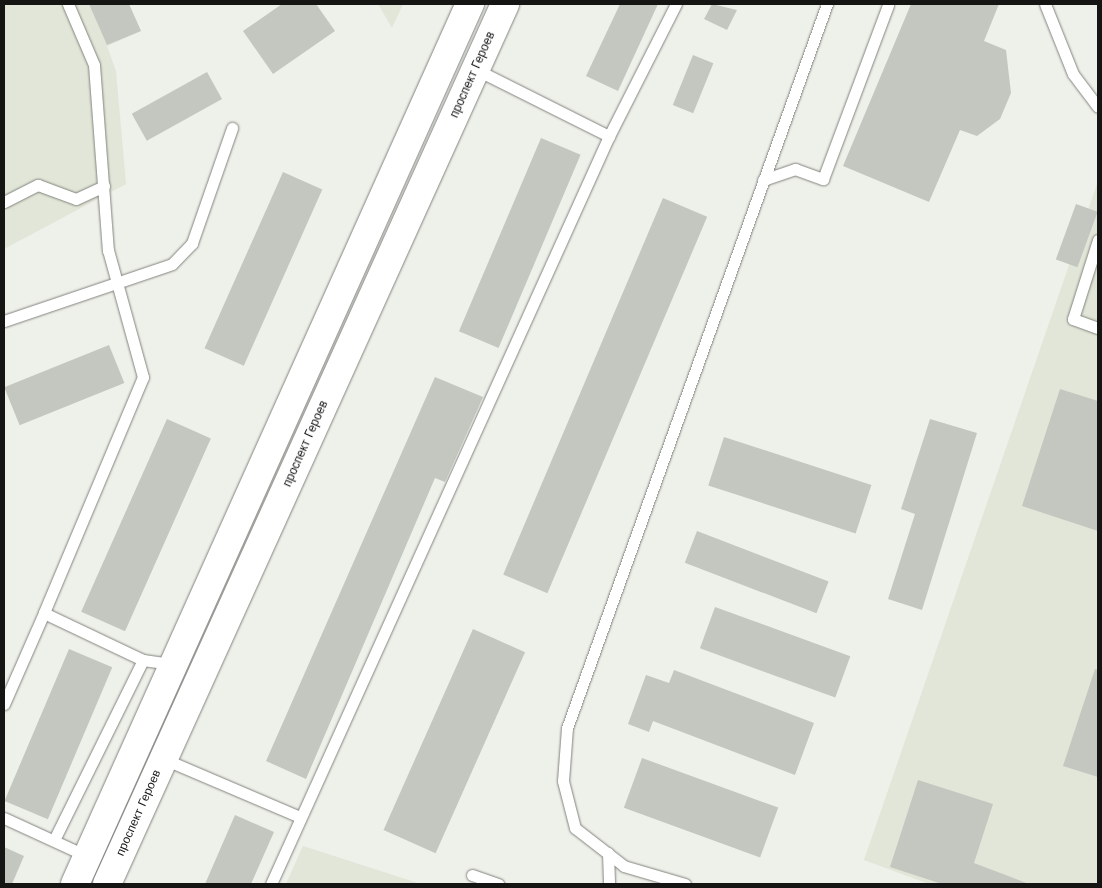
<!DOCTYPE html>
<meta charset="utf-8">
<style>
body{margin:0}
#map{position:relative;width:1102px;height:888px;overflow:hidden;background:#eef0ea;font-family:"Work Sans",sans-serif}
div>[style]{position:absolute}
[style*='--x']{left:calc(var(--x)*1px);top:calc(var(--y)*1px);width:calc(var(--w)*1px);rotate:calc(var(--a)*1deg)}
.built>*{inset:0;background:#e1e6d8}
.building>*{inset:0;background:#c4c7c0;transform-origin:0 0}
.roads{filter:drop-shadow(0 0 1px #81847e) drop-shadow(0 0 1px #81847e)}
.service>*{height:11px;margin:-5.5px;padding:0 5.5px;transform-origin:5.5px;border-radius:5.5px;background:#fff}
.secondary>*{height:28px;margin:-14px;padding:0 14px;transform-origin:14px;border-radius:14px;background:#fff}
span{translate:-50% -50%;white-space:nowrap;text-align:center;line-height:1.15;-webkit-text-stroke:4.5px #fff;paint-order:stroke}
.street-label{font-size:12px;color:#151614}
.frame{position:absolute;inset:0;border:5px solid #151614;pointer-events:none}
</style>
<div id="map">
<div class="built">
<div style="clip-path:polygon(4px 4px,129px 4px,141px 31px,107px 46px,116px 71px,126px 184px,4px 249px)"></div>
<div style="clip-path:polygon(378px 4px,403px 4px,392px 28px)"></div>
<div style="clip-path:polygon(1098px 181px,1098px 884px,929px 884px,864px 860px)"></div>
<div style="clip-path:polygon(303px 846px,421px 884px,286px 884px)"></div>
</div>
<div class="building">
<div style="clip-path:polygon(89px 4px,129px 4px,141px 31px,107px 45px)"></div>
<div style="clip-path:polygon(282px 4px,316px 4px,335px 31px,273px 74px,243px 31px)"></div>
<div style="clip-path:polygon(620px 4px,658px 4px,618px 91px,586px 76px)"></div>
<div style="clip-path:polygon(712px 4px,737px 10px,727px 30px,704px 19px)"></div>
<div style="clip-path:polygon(911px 4px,999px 4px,984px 41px,1006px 50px,1011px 93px,1000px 119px,977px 136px,960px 130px,929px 202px,843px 166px)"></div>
<div style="left:693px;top:55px;width:22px;height:54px;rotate:22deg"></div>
<div style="left:207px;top:72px;width:31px;height:86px;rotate:61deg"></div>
<div style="left:541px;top:138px;width:43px;height:210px;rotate:23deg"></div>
<div style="left:283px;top:172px;width:43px;height:193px;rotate:24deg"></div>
<div style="left:663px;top:198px;width:48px;height:409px;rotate:23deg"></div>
<div style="left:1076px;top:204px;width:23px;height:59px;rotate:20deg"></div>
<div style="left:109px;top:345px;width:41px;height:113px;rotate:68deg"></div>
<div style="clip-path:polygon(435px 377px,483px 397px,445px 482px,435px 478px,306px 779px,266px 761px)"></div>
<div style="clip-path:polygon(1060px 389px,1098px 401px,1098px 531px,1022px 506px)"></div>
<div style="left:167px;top:419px;width:48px;height:211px;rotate:24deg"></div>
<div style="clip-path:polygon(930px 419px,977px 433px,922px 610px,888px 599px,915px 514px,901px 509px)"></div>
<div style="left:724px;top:437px;width:155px;height:51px;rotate:18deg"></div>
<div style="left:697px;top:531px;width:141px;height:34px;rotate:21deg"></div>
<div style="left:715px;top:607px;width:144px;height:44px;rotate:20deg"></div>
<div style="left:473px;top:629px;width:57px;height:220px;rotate:24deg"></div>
<div style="left:69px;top:649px;width:47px;height:165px;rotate:23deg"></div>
<div style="clip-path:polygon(1095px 669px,1098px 670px,1098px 777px,1063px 766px)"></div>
<div style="clip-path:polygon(674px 670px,814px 723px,795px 775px,653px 721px,649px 732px,628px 724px,646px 675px,669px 683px)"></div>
<div style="left:642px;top:758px;width:145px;height:53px;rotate:20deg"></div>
<div style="clip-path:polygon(918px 780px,993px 804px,974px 863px,1029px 884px,942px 884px,890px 867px)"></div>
<div style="clip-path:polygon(235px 815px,274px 832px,251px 884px,205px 884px)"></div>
<div style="clip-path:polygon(4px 847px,24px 856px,12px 884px,4px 884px)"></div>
</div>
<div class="roads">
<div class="service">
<div style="--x:68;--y:4;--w:66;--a:66.9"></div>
<div style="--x:94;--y:65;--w:186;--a:85.7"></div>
<div style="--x:108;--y:250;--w:132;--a:74.6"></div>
<div style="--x:143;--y:377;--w:256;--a:112.8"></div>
<div style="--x:44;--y:613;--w:110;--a:25.4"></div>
<div style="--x:143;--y:660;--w:30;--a:8"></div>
<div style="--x:1045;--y:4;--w:75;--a:68.2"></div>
<div style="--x:1073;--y:74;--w:41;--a:52.9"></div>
<div style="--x:475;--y:69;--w:150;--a:26.6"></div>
<div style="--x:763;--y:180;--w:34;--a:-19"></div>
<div style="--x:795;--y:169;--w:30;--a:20"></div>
<div style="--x:823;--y:179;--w:186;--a:-69.5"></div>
<div style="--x:4;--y:202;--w:38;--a:-27"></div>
<div style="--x:38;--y:185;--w:40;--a:20.2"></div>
<div style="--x:76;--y:199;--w:31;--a:-25"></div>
<div style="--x:1098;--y:240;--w:83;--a:107.6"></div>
<div style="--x:1073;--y:319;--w:27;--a:20"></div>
<div style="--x:4;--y:321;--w:177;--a:-18.7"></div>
<div style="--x:172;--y:264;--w:29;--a:-46"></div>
<div style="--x:192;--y:243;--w:122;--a:-70.8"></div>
<div style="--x:4;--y:704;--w:99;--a:-66.3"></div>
<div style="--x:164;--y:759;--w:148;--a:23.1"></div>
<div style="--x:4;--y:818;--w:91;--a:24.6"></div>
<div style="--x:54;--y:840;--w:201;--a:-63.7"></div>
<div style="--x:608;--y:853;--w:31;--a:88"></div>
<div style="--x:472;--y:875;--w:28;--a:19"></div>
<div style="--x:271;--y:884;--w:821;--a:-65.68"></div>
<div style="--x:609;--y:136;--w:148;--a:-63.1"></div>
<div style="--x:685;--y:884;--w:64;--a:-163.6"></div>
<div style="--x:624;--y:866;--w:62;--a:-142.2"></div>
<div style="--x:575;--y:828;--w:49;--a:-104.3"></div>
<div style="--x:563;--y:781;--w:53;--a:-85.7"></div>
<div style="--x:567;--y:728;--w:769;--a:-70.25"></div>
</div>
<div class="secondary">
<div style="--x:75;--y:884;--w:965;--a:-65.83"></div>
<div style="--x:107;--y:884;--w:966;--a:-65.66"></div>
</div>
</div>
<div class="street-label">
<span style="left:473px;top:75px;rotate:-66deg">проспект Героев</span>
<span style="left:306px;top:444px;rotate:-66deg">проспект Героев</span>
<span style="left:139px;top:813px;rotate:-66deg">проспект Героев</span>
</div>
<div class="frame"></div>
</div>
